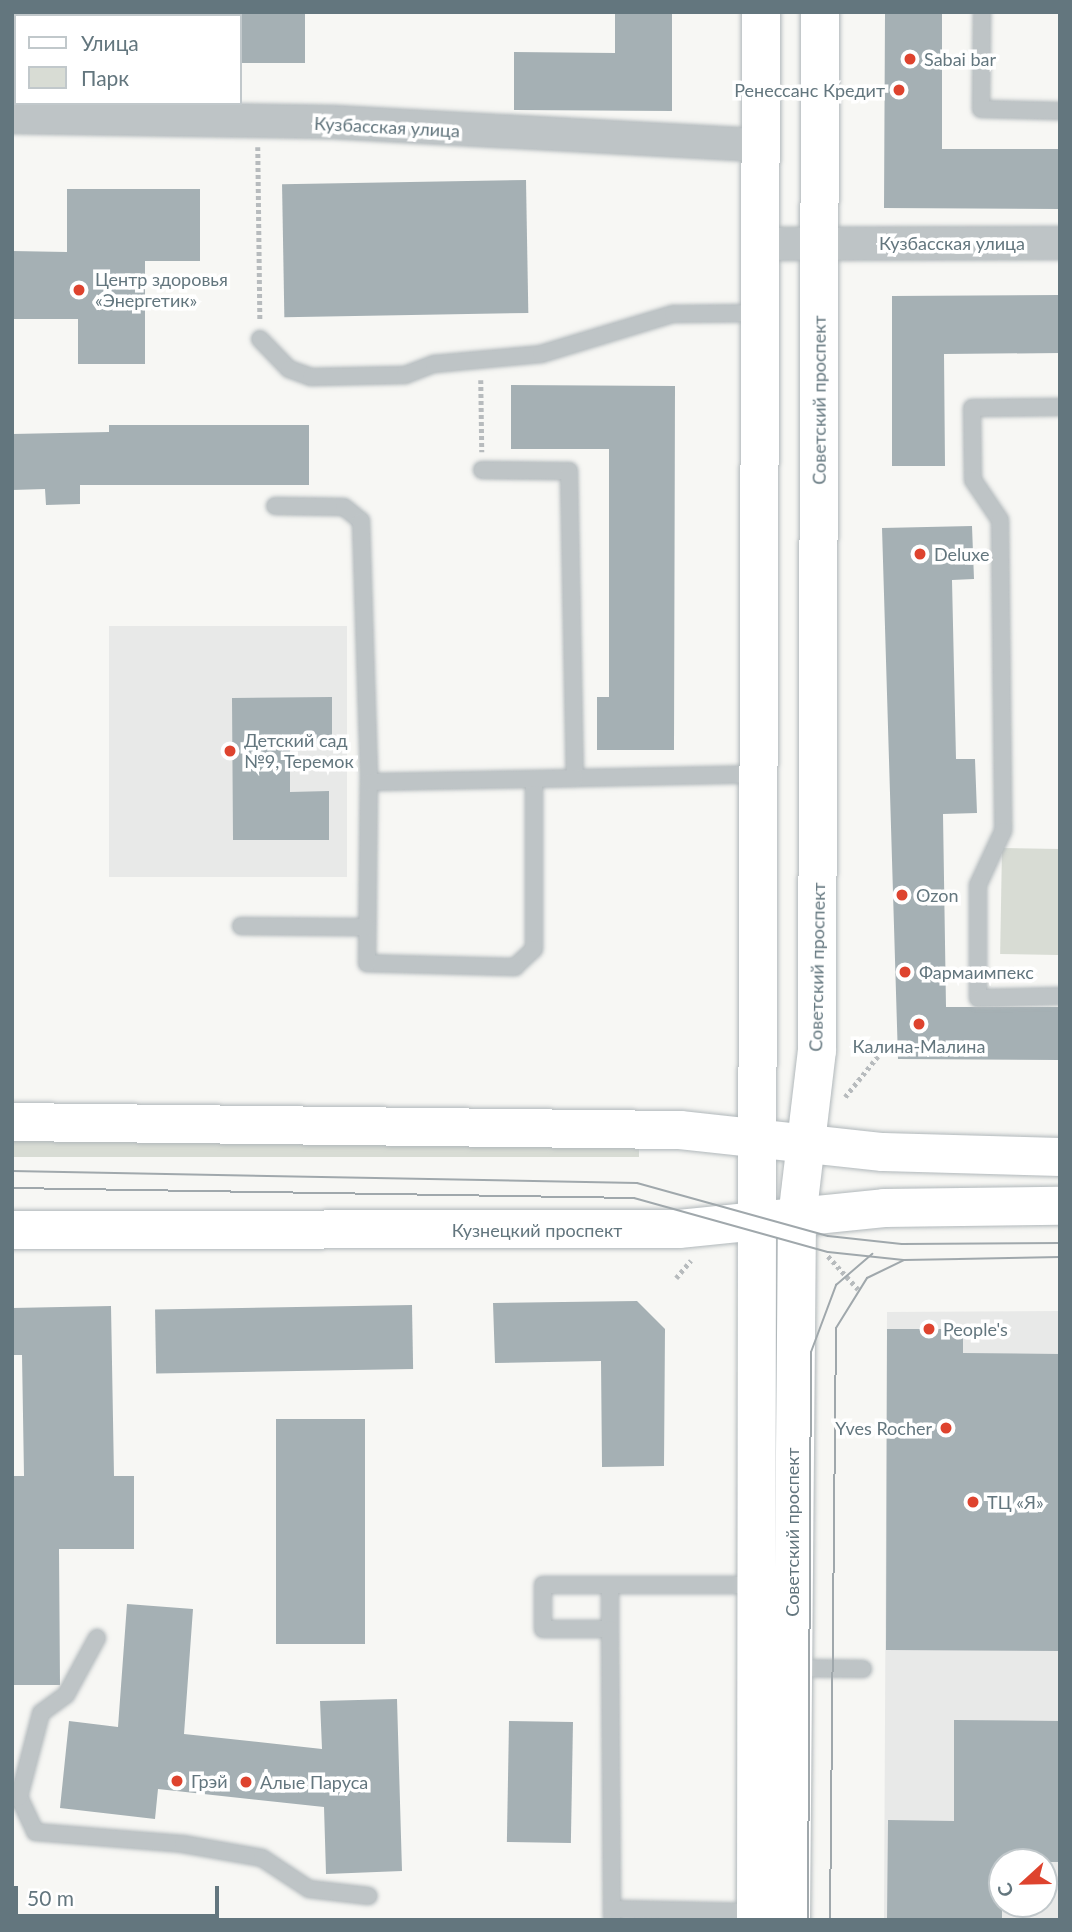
<!DOCTYPE html>
<meta charset="utf-8">
<style>
body{margin:0}
#map{position:relative;width:1072px;height:1932px;overflow:hidden;background:#f7f7f4;font-family:Lato,sans-serif}
div>[style]{position:absolute}
[style*='--x']{left:calc(var(--x)*1px);top:calc(var(--y)*1px);width:calc(var(--w)*1px);rotate:calc(var(--a)*1deg)}
.built>*{inset:0;background:#e8e9e8;transform-origin:0 0}
.green>*{inset:0;background:#d8dcd4;transform-origin:0 0}
.building>*{inset:0;background:#a5b0b4;transform-origin:0 0}
.path>*{height:4.5px;margin-top:-2.25px;transform-origin:0;background:repeating-linear-gradient(90deg,#b7bbbd 0 3.5px,transparent 0 7px)}
.roads{filter:drop-shadow(0 0 2px #b1b8bb) drop-shadow(0 0 2px #b1b8bb)}
.lane>*{height:16px;margin:-8px;padding:0 8px;transform-origin:8px;border-radius:8px;background:#bec4c6}
.street>*{height:32px;margin:-16px;padding:0 16px;transform-origin:16px;border-radius:16px;background:#bec4c6}
.secondary>*{height:38px;margin:-19px;padding:0 19px;transform-origin:19px;border-radius:19px;background:#fff}
.primary>*{height:38px;margin:-19px;padding:0 19px;transform-origin:19px;border-radius:19px;background:#fff}
.tram>*{height:2px;margin:-1px;padding:0 1px;transform-origin:1px;border-radius:1px;background:#a0a8ac}
.dots>*{width:19px;height:19px;translate:-50% -50%;box-sizing:border-box;border:4px solid #fff;border-radius:50%}
span{translate:-50% -50%;white-space:nowrap;text-align:center;line-height:1.15;-webkit-text-stroke:7px #fff;paint-order:stroke}
.poi-label{font-size:18px;color:#63767e}
.left{translate:0 -50%;text-align:left}
.right{translate:-100% -50%;text-align:right}
.street-label{font-size:18px;color:#63767e}
.frame{position:absolute;inset:0;border:14px solid #63767e;pointer-events:none}
.legend{position:absolute;left:14px;top:14px;width:228px;height:91px;box-sizing:border-box;background:#fff;border:2px solid #c1c8cb;margin:0;padding:9px 12px;list-style:none;font-size:21px;color:#63767e}
.legend li{display:flex;align-items:center;gap:14px;height:35px}
.legend b{width:35px;border:2px solid #c1c8cb}
.north{position:absolute;left:988px;top:1848px;width:70px;height:70px;box-sizing:border-box;background:#fff;border:2px solid #c1c8cb;border-radius:50%;rotate:248deg;font-size:19px;font-weight:700;line-height:28px;text-align:center;color:#63767e}
.north::after{content:'';display:block;margin:auto;width:24px;height:32px;background:#de432e;clip-path:polygon(50% 0,100% 100%,50% 72%,0 100%)}
.scale{position:absolute;left:14px;top:1886px;width:205px;height:32px;box-sizing:border-box;border:4px solid #63767e;border-top:0;padding-left:9px;font-size:21px;line-height:24px;white-space:nowrap;color:#63767e;-webkit-text-stroke:5px #fff;paint-order:stroke}
</style>
<div id="map">
<div class="built">
<div style="left:109px;top:626px;width:238px;height:251px"></div>
<div style="clip-path:polygon(evenodd,1060px 1311px,1060px 1920px,884px 1920px,887px 1312px,1060px 1311px,1002px 1862px,1044px 1862px,1044px 1904px,1002px 1904px,1002px 1862px)"></div>
</div>
<div class="green">
<div style="left:1002px;top:848px;width:58px;height:106px;rotate:1deg"></div>
<div style="left:12px;top:1140px;width:627px;height:17px"></div>
</div>
<div class="building">
<div style="left:240px;top:12px;width:65px;height:51px"></div>
<div style="clip-path:polygon(615px 12px,672px 12px,672px 111px,514px 110px,514px 52px,615px 53px)"></div>
<div style="clip-path:polygon(885px 12px,942px 12px,942px 149px,1060px 149px,1060px 209px,884px 208px)"></div>
<div style="left:526px;top:180px;width:133px;height:244px;rotate:89deg"></div>
<div style="clip-path:polygon(67px 189px,200px 189px,200px 261px,145px 261px,145px 364px,78px 364px,78px 319px,12px 319px,12px 251px,67px 252px)"></div>
<div style="clip-path:polygon(1060px 295px,1060px 353px,944px 354px,945px 466px,892px 466px,892px 296px)"></div>
<div style="clip-path:polygon(511px 385px,675px 386px,674px 750px,597px 750px,597px 697px,609px 697px,609px 449px,511px 449px)"></div>
<div style="clip-path:polygon(109px 425px,309px 425px,309px 485px,80px 485px,80px 504px,46px 505px,45px 489px,12px 490px,12px 434px,109px 432px)"></div>
<div style="clip-path:polygon(972px 526px,974px 579px,952px 580px,956px 759px,975px 759px,977px 813px,943px 814px,946px 1007px,1060px 1007px,1060px 1060px,898px 1059px,882px 528px)"></div>
<div style="clip-path:polygon(332px 697px,332px 744px,290px 744px,290px 792px,329px 791px,329px 840px,233px 840px,232px 698px)"></div>
<div style="clip-path:polygon(637px 1301px,665px 1329px,664px 1466px,602px 1467px,601px 1361px,495px 1363px,493px 1303px)"></div>
<div style="left:412px;top:1305px;width:64px;height:257px;rotate:89deg"></div>
<div style="clip-path:polygon(111px 1306px,114px 1476px,134px 1476px,134px 1549px,59px 1549px,60px 1685px,13px 1685px,12px 1476px,24px 1476px,22px 1355px,12px 1355px,12px 1308px)"></div>
<div style="clip-path:polygon(887px 1329px,963px 1329px,963px 1353px,1060px 1354px,1060px 1651px,886px 1650px)"></div>
<div style="left:276px;top:1419px;width:89px;height:225px"></div>
<div style="clip-path:polygon(127px 1604px,193px 1609px,184px 1734px,322px 1749px,320px 1701px,397px 1699px,402px 1871px,326px 1874px,324px 1807px,158px 1789px,155px 1819px,60px 1808px,69px 1721px,118px 1727px)"></div>
<div style="clip-path:polygon(954px 1720px,1060px 1721px,1060px 1862px,1002px 1862px,1002px 1920px,887px 1920px,888px 1820px,954px 1821px)"></div>
<div style="left:509px;top:1721px;width:64px;height:121px;rotate:1deg"></div>
</div>
<div class="path">
<div style="--x:258;--y:147;--w:174;--a:89.3"></div>
<div style="--x:481;--y:380;--w:72;--a:89.2"></div>
<div style="--x:845;--y:1097;--w:59;--a:-51.2"></div>
<div style="--x:828;--y:1256;--w:45;--a:47.7"></div>
<div style="--x:676;--y:1278;--w:23;--a:-50"></div>
</div>
<div class="roads">
<div class="lane">
<div style="--x:982;--y:12;--w:97;--a:90.6"></div>
<div style="--x:981;--y:109;--w:79;--a:1.5"></div>
<div style="--x:260;--y:339;--w:42;--a:46"></div>
<div style="--x:289;--y:369;--w:23;--a:20"></div>
<div style="--x:311;--y:377;--w:94;--a:-1.2"></div>
<div style="--x:405;--y:375;--w:31;--a:-21"></div>
<div style="--x:434;--y:364;--w:107;--a:-5.3"></div>
<div style="--x:541;--y:354;--w:138;--a:-16.9"></div>
<div style="--x:673;--y:314;--w:88;--a:-0.7"></div>
<div style="--x:1060;--y:407;--w:88;--a:179.3"></div>
<div style="--x:972;--y:408;--w:72;--a:89.2"></div>
<div style="--x:973;--y:480;--w:48;--a:56"></div>
<div style="--x:1000;--y:520;--w:311;--a:89.4"></div>
<div style="--x:1003;--y:831;--w:60;--a:114.8"></div>
<div style="--x:978;--y:885;--w:113;--a:90"></div>
<div style="--x:978;--y:998;--w:82;--a:-1.4"></div>
<div style="--x:482;--y:470;--w:87;--a:0.7"></div>
<div style="--x:569;--y:471;--w:307;--a:88.9"></div>
<div style="--x:575;--y:778;--w:184;--a:-1.2"></div>
<div style="--x:275;--y:506;--w:69;--a:0.8"></div>
<div style="--x:344;--y:507;--w:22;--a:39"></div>
<div style="--x:361;--y:521;--w:261;--a:88.2"></div>
<div style="--x:534;--y:779;--w:170;--a:90"></div>
<div style="--x:534;--y:949;--w:26;--a:137"></div>
<div style="--x:515;--y:967;--w:148;--a:-178.5"></div>
<div style="--x:367;--y:963;--w:181;--a:-89.4"></div>
<div style="--x:369;--y:782;--w:206;--a:-1.1"></div>
<div style="--x:241;--y:926;--w:125;--a:0.5"></div>
<div style="--x:610;--y:1585;--w:44;--a:90"></div>
<div style="--x:610;--y:1629;--w:67;--a:180"></div>
<div style="--x:543;--y:1629;--w:44;--a:-90"></div>
<div style="--x:543;--y:1585;--w:213;--a:0"></div>
<div style="--x:610;--y:1629;--w:280;--a:89.6"></div>
<div style="--x:792;--y:1668;--w:71;--a:0.8"></div>
<div style="--x:19;--y:1797;--w:38;--a:65"></div>
<div style="--x:35;--y:1832;--w:148;--a:4.6"></div>
<div style="--x:183;--y:1844;--w:80;--a:10"></div>
<div style="--x:262;--y:1858;--w:56;--a:33.4"></div>
<div style="--x:309;--y:1889;--w:60;--a:6.7"></div>
<div style="--x:12;--y:1798;--w:7;--a:-8"></div>
<div style="--x:19;--y:1797;--w:87;--a:-75.3"></div>
<div style="--x:41;--y:1713;--w:31;--a:-36"></div>
<div style="--x:66;--y:1695;--w:65;--a:-61.5"></div>
<div style="--x:612;--y:1917;--w:8;--a:-90"></div>
<div style="--x:612;--y:1909;--w:144;--a:1.2"></div>
</div>
<div class="street">
<div style="--x:12;--y:117;--w:321;--a:0.9"></div>
<div style="--x:333;--y:122;--w:429;--a:3.1"></div>
<div style="--x:761;--y:244;--w:299;--a:-0.2"></div>
</div>
<div class="secondary">
<div style="--x:756;--y:1920;--w:695;--a:-89.92"></div>
<div style="--x:791;--y:1920;--w:702;--a:-89.51"></div>
</div>
<div class="primary">
<div style="--x:12;--y:1122;--w:668;--a:0.69"></div>
<div style="--x:680;--y:1130;--w:204;--a:6.2"></div>
<div style="--x:883;--y:1152;--w:177;--a:1.6"></div>
<div style="--x:797;--y:1218;--w:168;--a:-83.2"></div>
<div style="--x:817;--y:1051;--w:1039;--a:-89.83"></div>
<div style="--x:757;--y:1225;--w:1213;--a:-89.81"></div>
<div style="--x:12;--y:1230;--w:667;--a:-0.09"></div>
<div style="--x:679;--y:1229;--w:206;--a:-5.8"></div>
<div style="--x:884;--y:1208;--w:176;--a:-0.7"></div>
</div>
</div>
<div class="tram">
<div style="--x:12;--y:1171;--w:625;--a:1.1"></div>
<div style="--x:637;--y:1183;--w:198;--a:15.5"></div>
<div style="--x:828;--y:1236;--w:74;--a:6.2"></div>
<div style="--x:902;--y:1244;--w:158;--a:-0.4"></div>
<div style="--x:12;--y:1188;--w:622;--a:0.92"></div>
<div style="--x:634;--y:1198;--w:201;--a:15.6"></div>
<div style="--x:828;--y:1252;--w:76;--a:6"></div>
<div style="--x:904;--y:1260;--w:156;--a:-1.1"></div>
<div style="--x:808;--y:1920;--w:568;--a:-89.7"></div>
<div style="--x:811;--y:1352;--w:72;--a:-69.5"></div>
<div style="--x:836;--y:1285;--w:48;--a:-40.7"></div>
<div style="--x:830;--y:1920;--w:592;--a:-89.42"></div>
<div style="--x:836;--y:1328;--w:59;--a:-58.2"></div>
<div style="--x:867;--y:1278;--w:41;--a:-25.9"></div>
</div>
<div class="dots">
<div style="left:910px;top:59px;background:#de432e"></div>
<div style="left:899px;top:90px;background:#de432e"></div>
<div style="left:79px;top:290px;background:#de432e"></div>
<div style="left:920px;top:554px;background:#de432e"></div>
<div style="left:230px;top:751px;background:#de432e"></div>
<div style="left:902px;top:895px;background:#de432e"></div>
<div style="left:905px;top:972px;background:#de432e"></div>
<div style="left:919px;top:1024px;background:#de432e"></div>
<div style="left:929px;top:1329px;background:#de432e"></div>
<div style="left:946px;top:1428px;background:#de432e"></div>
<div style="left:973px;top:1502px;background:#de432e"></div>
<div style="left:177px;top:1781px;background:#de432e"></div>
<div style="left:246px;top:1782px;background:#de432e"></div>
</div>
<div class="poi-label">
<span class="left" style="left:924px;top:59px">Sabai bar</span>
<span class="right" style="left:885px;top:90px">Ренессанс Кредит</span>
<span class="left" style="left:95px;top:290px">Центр здоровья<br>«Энергетик»</span>
<span class="left" style="left:934px;top:554px">Deluxe</span>
<span class="left" style="left:244px;top:751px">Детский сад<br>№9, Теремок</span>
<span class="left" style="left:916px;top:895px">Ozon</span>
<span class="left" style="left:919px;top:972px">Фармаимпекс</span>
<span style="left:919px;top:1046px">Калина-Малина</span>
<span class="left" style="left:943px;top:1329px">People's</span>
<span class="right" style="left:932px;top:1428px">Yves Rocher</span>
<span class="left" style="left:987px;top:1502px">ТЦ «Я»</span>
<span class="left" style="left:191px;top:1781px">Грэй</span>
<span class="left" style="left:260px;top:1782px">Алые Паруса</span>
</div>
<div class="street-label">
<span style="left:387px;top:127px;rotate:3deg">Кузбасская улица</span>
<span style="left:952px;top:243px">Кузбасская улица</span>
<span style="left:819px;top:400px;rotate:-90deg">Советский проспект</span>
<span style="left:817px;top:967px;rotate:-89deg">Советский проспект</span>
<span style="left:537px;top:1230px">Кузнецкий проспект</span>
<span style="left:792px;top:1532px;rotate:-90deg">Советский проспект</span>
</div>
<div class="frame"></div>
<ul class="legend">
<li><b style="height:9px;background:#fff"></b>Улица</li>
<li><b style="height:19px;background:#d8dcd4"></b>Парк</li>
</ul>
<div class="north">С</div>
<div class="scale">50 m</div>
</div>
